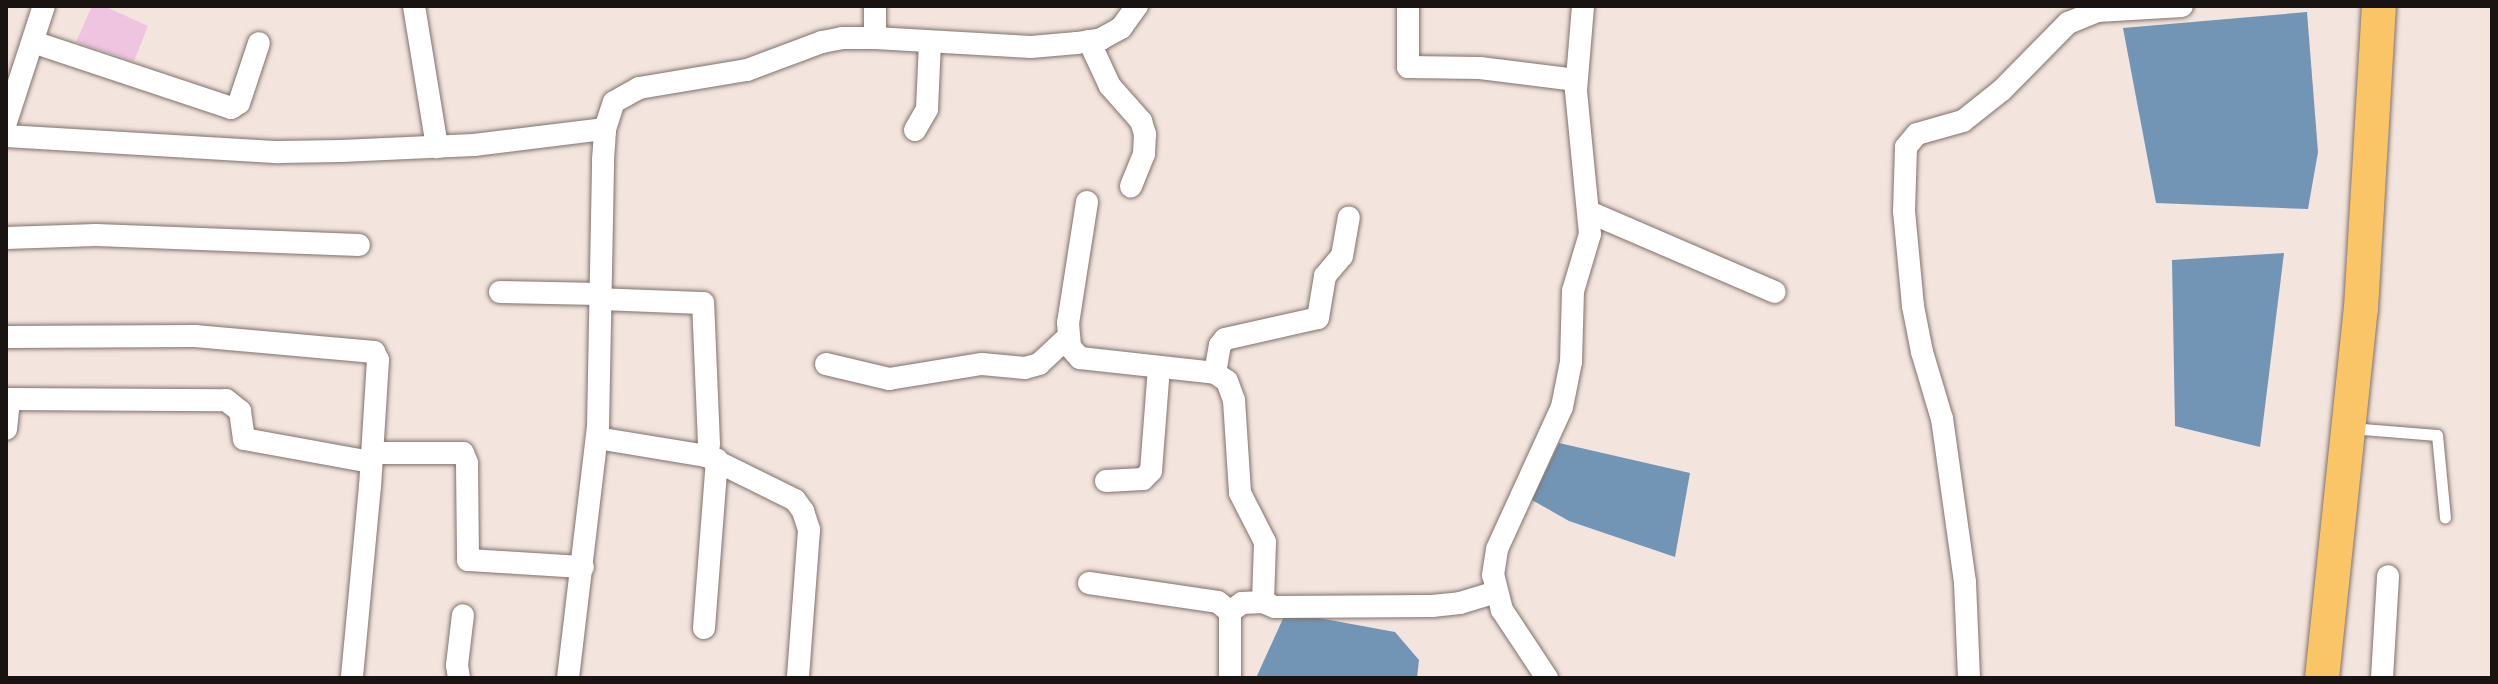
<!DOCTYPE html>
<style>
body{margin:0}
#map{position:relative;width:2498px;height:684px;overflow:hidden;background:#f3e4dd;font-family:Manrope,sans-serif}
div>[style]{position:absolute}
[style*='--x']{left:calc(var(--x)*1px);top:calc(var(--y)*1px);width:calc(var(--w)*1px);rotate:calc(var(--a)*1deg)}
.water>*{inset:0;background:#7395b5}
.building>*{inset:0;background:#efc4e1}
.roads{filter:drop-shadow(0 0 2px #7f716b) drop-shadow(0 0 2px #7f716b)}
.service>*{height:11px;margin:-5.5px;padding:0 5.5px;transform-origin:5.5px;border-radius:5.5px;background:#fff}
.minor>*{height:22px;margin:-11px;padding:0 11px;transform-origin:11px;border-radius:11px;background:#fff}
.primary>*{height:34px;margin:-17px;padding:0 17px;transform-origin:17px;border-radius:17px;background:#fac566}
span{translate:-50% -50%;white-space:nowrap;text-align:center;line-height:1.15;-webkit-text-stroke:6px #f3e4dd;paint-order:stroke}
.frame{position:absolute;inset:0;border:8px solid #191412;pointer-events:none}
</style>
<div id="map">
<div class="water">
<div style="clip-path:polygon(2307px 12px,2318px 152px,2308px 209px,2156px 203px,2123px 28px)"></div>
<div style="clip-path:polygon(2284px 253px,2260px 447px,2175px 426px,2172px 260px)"></div>
<div style="clip-path:polygon(1559px 443px,1690px 473px,1675px 557px,1569px 521px,1532px 500px)"></div>
<div style="clip-path:polygon(1286px 612px,1395px 632px,1419px 660px,1417px 678px,1256px 678px)"></div>
</div>
<div class="building">
<div style="clip-path:polygon(92px 6px,104px 6px,148px 26px,134px 61px,76px 42px)"></div>
</div>
<div class="roads">
<div class="service">
<div style="--x:2350;--y:428;--w:87;--a:4.6"></div>
<div style="--x:2437;--y:435;--w:83;--a:84.5"></div>
</div>
<div class="minor">
<div style="--x:414;--y:6;--w:143;--a:80.7"></div>
<div style="--x:1408;--y:6;--w:61;--a:90"></div>
<div style="--x:1408;--y:67;--w:72;--a:0.8"></div>
<div style="--x:1480;--y:68;--w:97;--a:7.1"></div>
<div style="--x:875;--y:38;--w:156;--a:3.3"></div>
<div style="--x:1031;--y:47;--w:46;--a:-5"></div>
<div style="--x:1077;--y:43;--w:24;--a:-9"></div>
<div style="--x:1101;--y:39;--w:23;--a:-29"></div>
<div style="--x:1121;--y:28;--w:27;--a:-54"></div>
<div style="--x:1089;--y:41;--w:50;--a:65"></div>
<div style="--x:1110;--y:86;--w:47;--a:48.5"></div>
<div style="--x:1141;--y:121;--w:14;--a:73"></div>
<div style="--x:1145;--y:134;--w:20;--a:93"></div>
<div style="--x:1144;--y:154;--w:35;--a:112"></div>
<div style="--x:33;--y:42;--w:209;--a:18.4"></div>
<div style="--x:231;--y:108;--w:9;--a:-32"></div>
<div style="--x:239;--y:103;--w:63;--a:-71.6"></div>
<div style="--x:6;--y:122;--w:122;--a:-71.9"></div>
<div style="--x:915;--y:130;--w:24;--a:-60"></div>
<div style="--x:927;--y:109;--w:67;--a:-87.4"></div>
<div style="--x:6;--y:136;--w:273;--a:3.4"></div>
<div style="--x:279;--y:152;--w:62;--a:-0.9"></div>
<div style="--x:341;--y:151;--w:133;--a:-2.6"></div>
<div style="--x:474;--y:145;--w:132;--a:-7"></div>
<div style="--x:1087;--y:202;--w:122;--a:98.9"></div>
<div style="--x:1068;--y:323;--w:24;--a:85"></div>
<div style="--x:1070;--y:347;--w:15;--a:48"></div>
<div style="--x:1080;--y:358;--w:136;--a:6.3"></div>
<div style="--x:1215;--y:373;--w:14;--a:34"></div>
<div style="--x:1227;--y:381;--w:20;--a:70"></div>
<div style="--x:1234;--y:400;--w:93;--a:86.3"></div>
<div style="--x:1240;--y:493;--w:55;--a:63"></div>
<div style="--x:1265;--y:542;--w:60;--a:91.9"></div>
<div style="--x:1263;--y:602;--w:13;--a:23"></div>
<div style="--x:1275;--y:607;--w:157;--a:-0.4"></div>
<div style="--x:1432;--y:606;--w:28;--a:-6"></div>
<div style="--x:1460;--y:603;--w:37;--a:-17"></div>
<div style="--x:1589;--y:212;--w:202;--a:23.3"></div>
<div style="--x:6;--y:238;--w:90;--a:-1.9"></div>
<div style="--x:96;--y:235;--w:263;--a:2.2"></div>
<div style="--x:500;--y:292;--w:100;--a:1.1"></div>
<div style="--x:6;--y:337;--w:189;--a:-0.3"></div>
<div style="--x:195;--y:336;--w:180;--a:5.1"></div>
<div style="--x:374;--y:352;--w:9;--a:63"></div>
<div style="--x:378;--y:360;--w:126;--a:93.6"></div>
<div style="--x:370;--y:486;--w:193;--a:95.4"></div>
<div style="--x:826;--y:364;--w:65;--a:13.4"></div>
<div style="--x:889;--y:379;--w:94;--a:-9.2"></div>
<div style="--x:982;--y:364;--w:43;--a:5.3"></div>
<div style="--x:1025;--y:368;--w:15;--a:-16"></div>
<div style="--x:1039;--y:364;--w:40;--a:-43"></div>
<div style="--x:1215;--y:373;--w:28;--a:-80"></div>
<div style="--x:1220;--y:345;--w:8;--a:-50"></div>
<div style="--x:1225;--y:339;--w:95;--a:-12.7"></div>
<div style="--x:1318;--y:318;--w:43;--a:-80.5"></div>
<div style="--x:1325;--y:276;--w:26;--a:-50"></div>
<div style="--x:1342;--y:256;--w:39;--a:-80"></div>
<div style="--x:6;--y:399;--w:220;--a:0.3"></div>
<div style="--x:226;--y:400;--w:18;--a:38"></div>
<div style="--x:240;--y:411;--w:28;--a:82"></div>
<div style="--x:244;--y:439;--w:129;--a:10.3"></div>
<div style="--x:6;--y:429;--w:30;--a:-84"></div>
<div style="--x:597;--y:438;--w:110;--a:9.4"></div>
<div style="--x:706;--y:456;--w:12;--a:-76"></div>
<div style="--x:709;--y:444;--w:141;--a:-92.4"></div>
<div style="--x:703;--y:303;--w:103;--a:-177.8"></div>
<div style="--x:372;--y:453;--w:91;--a:0"></div>
<div style="--x:463;--y:453;--w:11;--a:68"></div>
<div style="--x:467;--y:463;--w:97;--a:89.4"></div>
<div style="--x:468;--y:560;--w:115;--a:3.5"></div>
<div style="--x:706;--y:456;--w:99;--a:26.3"></div>
<div style="--x:795;--y:500;--w:14;--a:54"></div>
<div style="--x:803;--y:511;--w:20;--a:72"></div>
<div style="--x:809;--y:530;--w:148;--a:94.3"></div>
<div style="--x:1106;--y:481;--w:37;--a:-3"></div>
<div style="--x:1143;--y:479;--w:11;--a:-45"></div>
<div style="--x:1151;--y:471;--w:103;--a:-85.6"></div>
<div style="--x:1089;--y:583;--w:130;--a:8.4"></div>
<div style="--x:1218;--y:602;--w:16;--a:40"></div>
<div style="--x:704;--y:628;--w:169;--a:-85.6"></div>
<div style="--x:459;--y:678;--w:13;--a:-99"></div>
<div style="--x:457;--y:665;--w:50;--a:-83.2"></div>
<div style="--x:568;--y:678;--w:253;--a:-83.2"></div>
<div style="--x:598;--y:427;--w:267;--a:-88.9"></div>
<div style="--x:603;--y:160;--w:31;--a:-86"></div>
<div style="--x:605;--y:129;--w:28;--a:-72"></div>
<div style="--x:614;--y:102;--w:29;--a:-29"></div>
<div style="--x:639;--y:88;--w:109;--a:-9.5"></div>
<div style="--x:747;--y:70;--w:80;--a:-20.5"></div>
<div style="--x:822;--y:42;--w:20;--a:-11"></div>
<div style="--x:842;--y:38;--w:33;--a:0"></div>
<div style="--x:875;--y:38;--w:32;--a:-90"></div>
<div style="--x:1230;--y:678;--w:66;--a:-90"></div>
<div style="--x:1230;--y:612;--w:15;--a:-37"></div>
<div style="--x:1242;--y:603;--w:21;--a:-3"></div>
<div style="--x:1547;--y:678;--w:82;--a:-123.5"></div>
<div style="--x:1502;--y:610;--w:36;--a:-104"></div>
<div style="--x:1493;--y:575;--w:26;--a:-81"></div>
<div style="--x:1497;--y:549;--w:156;--a:-65.4"></div>
<div style="--x:1562;--y:407;--w:46;--a:-78.7"></div>
<div style="--x:1571;--y:362;--w:71;--a:-88.4"></div>
<div style="--x:1573;--y:291;--w:59;--a:-73.4"></div>
<div style="--x:1590;--y:234;--w:145;--a:-95.6"></div>
<div style="--x:1576;--y:90;--w:84;--a:-85.2"></div>
<div style="--x:1969;--y:678;--w:96;--a:-92.4"></div>
<div style="--x:1965;--y:582;--w:165;--a:-98"></div>
<div style="--x:1942;--y:419;--w:70;--a:-106.6"></div>
<div style="--x:1922;--y:352;--w:47;--a:-101.1"></div>
<div style="--x:1913;--y:306;--w:95;--a:-95.4"></div>
<div style="--x:1904;--y:211;--w:64;--a:-88.2"></div>
<div style="--x:1906;--y:147;--w:17;--a:-50"></div>
<div style="--x:1917;--y:134;--w:48;--a:-15.8"></div>
<div style="--x:1963;--y:121;--w:50;--a:-38.5"></div>
<div style="--x:2002;--y:90;--w:94;--a:-45.4"></div>
<div style="--x:2068;--y:23;--w:31;--a:-22"></div>
<div style="--x:2097;--y:11;--w:85;--a:-3.4"></div>
<div style="--x:2382;--y:678;--w:102;--a:-86.6"></div>
</div>
<div class="primary">
<div style="--x:2322;--y:678;--w:372;--a:-84"></div>
<div style="--x:2361;--y:308;--w:303;--a:-86.6"></div>
</div>
</div>
<div class="frame"></div>
</div>
